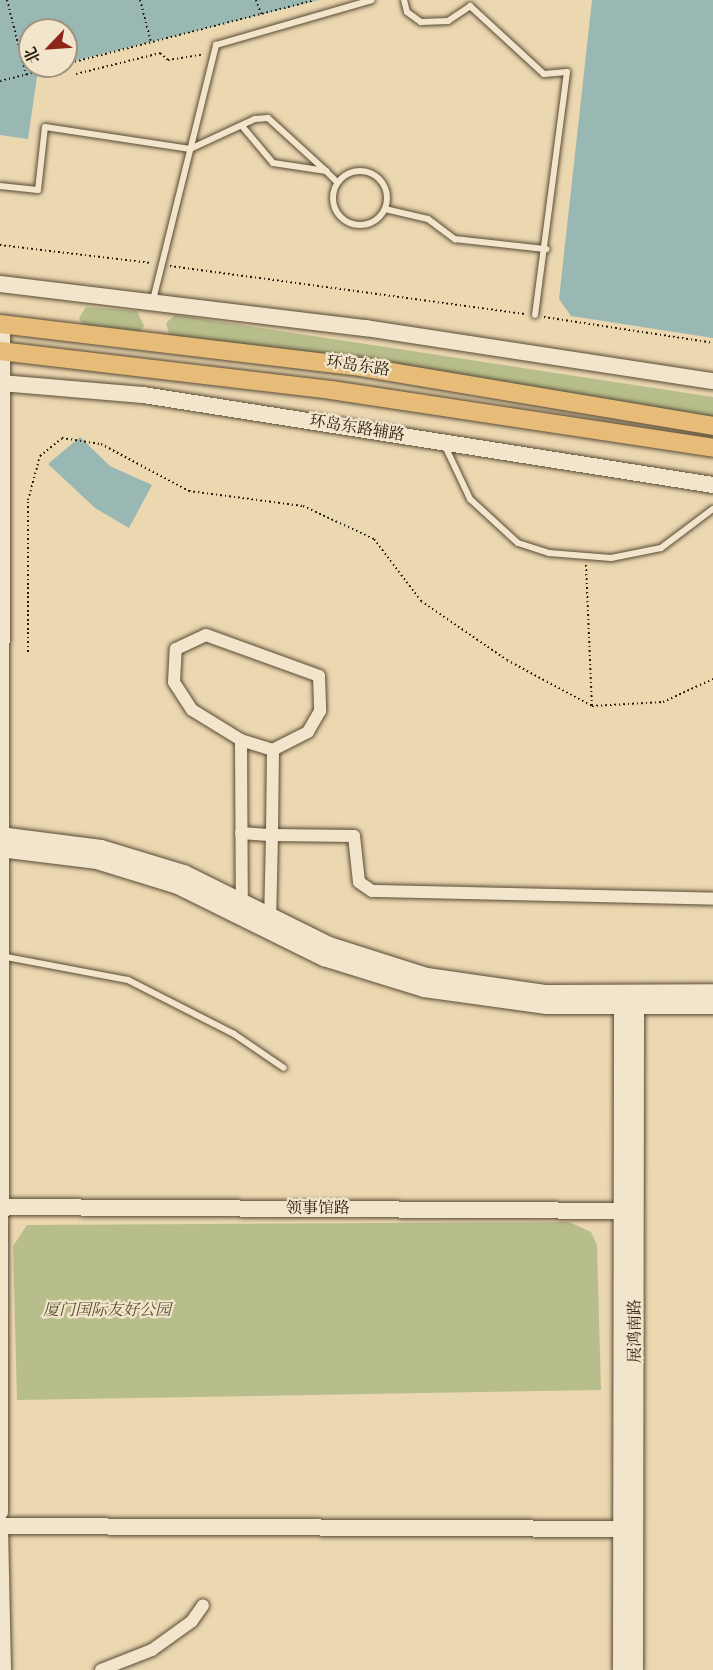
<!DOCTYPE html>
<meta charset="utf-8">
<style>
body{margin:0}
#map{position:relative;width:713px;height:1670px;overflow:hidden;background:#ebd7b0;font-family:Vollkorn,"Noto Serif SC",serif}
div>[style]{position:absolute}
[style*='--x']{left:calc(var(--x)*1px);top:calc(var(--y)*1px);width:calc(var(--w)*1px);rotate:calc(var(--a)*1deg)}
.green>*{inset:0;background:#b8be8b}
.water>*{inset:0;background:#9ab8b3}
.path>*{height:2px;margin-top:-1px;transform-origin:0;background:repeating-linear-gradient(90deg,#271b0c 0 1.5px,transparent 0 4.5px)}
.roads{filter:drop-shadow(0 0 2px #584a35) drop-shadow(0 0 2px #584a35)}
.lane>*{height:6px;margin:-3px;padding:0 3px;transform-origin:3px;border-radius:3px;background:#f2e5cc}
.lane>.ring{margin:-3px;padding:0;box-sizing:content-box;background:none;border:6px solid #f2e5cc;border-radius:50%}
.street>*{height:12px;margin:-6px;padding:0 6px;transform-origin:6px;border-radius:6px;background:#f2e5cc}
.secondary>*{height:16px;margin:-8px;padding:0 8px;transform-origin:8px;border-radius:8px;background:#f2e5cc}
.primary>*{height:18px;margin:-9px;padding:0 9px;transform-origin:9px;border-radius:9px;background:#e6bc78}
span{translate:-50% -50%;white-space:nowrap;text-align:center;line-height:1.15;-webkit-text-stroke:4.5px #f2e5cc;paint-order:stroke}
.street-label{font-size:16px;color:#271b0c}
.park-label{font-size:16px;color:#524c32;font-style:italic}
.north{position:absolute;left:18px;top:18px;width:60px;height:60px;box-sizing:border-box;background:#f2e5cc;border:2px solid #a1947f;border-radius:50%;rotate:245deg;font-size:16px;font-weight:700;line-height:24px;text-align:center;color:#271b0c}
.north::after{content:'';display:block;margin:auto;width:21px;height:27px;background:#8f2418;clip-path:polygon(50% 0,100% 100%,50% 72%,0 100%)}
</style>
<div id="map">
<div class="green">
<div style="clip-path:polygon(86px 307px,137px 311px,144px 326px,139px 333px,84px 327px,79px 318px)"></div>
<div style="clip-path:polygon(175px 315px,713px 397px,713px 418px,170px 337px,166px 323px)"></div>
<div style="clip-path:polygon(569px 1222px,591px 1232px,597px 1245px,601px 1390px,17px 1400px,13px 1246px,27px 1225px)"></div>
</div>
<div class="water">
<div style="clip-path:polygon(0 0,319px 0,66px 63px,66px 30px,30px 30px,30px 66px,54px 66px,38px 70px,28px 139px,0 135px)"></div>
<div style="clip-path:polygon(592px 0,713px 0,713px 338px,571px 316px,559px 299px)"></div>
<div style="clip-path:polygon(80px 437px,110px 466px,152px 485px,129px 528px,95px 508px,48px 464px)"></div>
</div>
<div class="path">
<div style="--x:7;--y:0;--w:77;--a:75.8"></div>
<div style="--x:140;--y:0;--w:43;--a:75.3"></div>
<div style="--x:256;--y:0;--w:15;--a:70"></div>
<div style="--x:66;--y:64;--w:257;--a:-14.4"></div>
<div style="--x:76;--y:74;--w:87;--a:-14"></div>
<div style="--x:160;--y:53;--w:11;--a:41"></div>
<div style="--x:168;--y:60;--w:36;--a:-9"></div>
<div style="--x:0;--y:81;--w:62;--a:-14"></div>
<div style="--x:0;--y:245;--w:153;--a:6.8"></div>
<div style="--x:170;--y:266;--w:360;--a:7.7"></div>
<div style="--x:544;--y:317;--w:171;--a:8.7"></div>
<div style="--x:586;--y:565;--w:141;--a:87.6"></div>
<div style="--x:28;--y:652;--w:152;--a:-90"></div>
<div style="--x:28;--y:500;--w:46;--a:-74.7"></div>
<div style="--x:40;--y:456;--w:28;--a:-39"></div>
<div style="--x:62;--y:438;--w:39;--a:9"></div>
<div style="--x:101;--y:444;--w:100;--a:28.1"></div>
<div style="--x:189;--y:491;--w:115;--a:7.5"></div>
<div style="--x:303;--y:506;--w:78;--a:24.9"></div>
<div style="--x:374;--y:539;--w:78;--a:52.8"></div>
<div style="--x:421;--y:601;--w:104;--a:34.5"></div>
<div style="--x:507;--y:660;--w:97;--a:28.4"></div>
<div style="--x:592;--y:706;--w:71;--a:-3.2"></div>
<div style="--x:663;--y:702;--w:55;--a:-24.7"></div>
</div>
<div class="roads">
<div class="lane">
<div style="--x:404;--y:0;--w:12;--a:76"></div>
<div style="--x:407;--y:12;--w:17;--a:36"></div>
<div style="--x:421;--y:22;--w:27;--a:-2"></div>
<div style="--x:448;--y:21;--w:27;--a:-34"></div>
<div style="--x:470;--y:6;--w:100;--a:42.6"></div>
<div style="--x:544;--y:74;--w:23;--a:-5"></div>
<div style="--x:567;--y:72;--w:245;--a:97.5"></div>
<div style="--x:242;--y:126;--w:48;--a:50"></div>
<div style="--x:273;--y:163;--w:54;--a:8.6"></div>
<div style="--x:326;--y:171;--w:16;--a:45"></div>
<div class="ring" style="left:333px;top:171px;width:48px;height:48px"></div>
<div style="--x:0;--y:186;--w:38;--a:6"></div>
<div style="--x:38;--y:190;--w:63;--a:-83.7"></div>
<div style="--x:45;--y:127;--w:147;--a:8.6"></div>
<div style="--x:190;--y:149;--w:72;--a:-24.8"></div>
<div style="--x:255;--y:119;--w:13;--a:-4"></div>
<div style="--x:268;--y:118;--w:79;--a:42.4"></div>
<div style="--x:385;--y:209;--w:44;--a:13.1"></div>
<div style="--x:428;--y:219;--w:34;--a:37"></div>
<div style="--x:455;--y:239;--w:92;--a:6.3"></div>
<div style="--x:153;--y:300;--w:263;--a:-76.1"></div>
<div style="--x:216;--y:45;--w:162;--a:-16.1"></div>
<div style="--x:445;--y:446;--w:59;--a:64.7"></div>
<div style="--x:470;--y:499;--w:65;--a:42.5"></div>
<div style="--x:518;--y:543;--w:33;--a:18"></div>
<div style="--x:549;--y:553;--w:62;--a:4.6"></div>
<div style="--x:611;--y:558;--w:51;--a:-11.3"></div>
<div style="--x:661;--y:548;--w:65;--a:-36.9"></div>
<div style="--x:1;--y:956;--w:129;--a:10.7"></div>
<div style="--x:128;--y:980;--w:119;--a:27"></div>
<div style="--x:234;--y:1034;--w:60;--a:34.2"></div>
</div>
<div class="street">
<div style="--x:206;--y:635;--w:120;--a:19.9"></div>
<div style="--x:319;--y:676;--w:35;--a:88"></div>
<div style="--x:320;--y:711;--w:24;--a:120"></div>
<div style="--x:308;--y:732;--w:39;--a:153"></div>
<div style="--x:273;--y:750;--w:34;--a:-163"></div>
<div style="--x:241;--y:740;--w:57;--a:-148.5"></div>
<div style="--x:192;--y:710;--w:33;--a:-123"></div>
<div style="--x:174;--y:682;--w:33;--a:-87"></div>
<div style="--x:176;--y:649;--w:33;--a:-25"></div>
<div style="--x:241;--y:740;--w:167;--a:89.7"></div>
<div style="--x:273;--y:750;--w:85;--a:90.7"></div>
<div style="--x:272;--y:835;--w:82;--a:0.7"></div>
<div style="--x:354;--y:836;--w:46;--a:83.8"></div>
<div style="--x:359;--y:882;--w:16;--a:35"></div>
<div style="--x:372;--y:891;--w:341;--a:1.3"></div>
<div style="--x:241;--y:833;--w:31;--a:4"></div>
<div style="--x:272;--y:835;--w:86;--a:91.3"></div>
<div style="--x:101;--y:1670;--w:55;--a:-21.4"></div>
<div style="--x:152;--y:1650;--w:49;--a:-35.9"></div>
<div style="--x:192;--y:1621;--w:19;--a:-55"></div>
</div>
<div class="secondary">
<div style="--x:0;--y:284;--w:369;--a:6.9"></div>
<div style="--x:366;--y:328;--w:351;--a:8.7"></div>
<div style="--x:0;--y:383;--w:144;--a:4.8"></div>
<div style="--x:143;--y:395;--w:577;--a:8.97"></div>
<div style="--x:0;--y:835;--w:102;--a:7.3"></div>
<div style="--x:101;--y:848;--w:87;--a:16.8"></div>
<div style="--x:184;--y:873;--w:162;--a:26.4"></div>
<div style="--x:329;--y:945;--w:103;--a:17.6"></div>
<div style="--x:427;--y:976;--w:121;--a:8.1"></div>
<div style="--x:547;--y:993;--w:166;--a:-0.3"></div>
<div style="--x:0;--y:849;--w:98;--a:7.1"></div>
<div style="--x:97;--y:861;--w:85;--a:17.2"></div>
<div style="--x:178;--y:886;--w:163;--a:26.3"></div>
<div style="--x:324;--y:958;--w:105;--a:17.2"></div>
<div style="--x:424;--y:989;--w:124;--a:7.9"></div>
<div style="--x:547;--y:1006;--w:166;--a:0"></div>
<div style="--x:0;--y:1207;--w:632;--a:0.36"></div>
<div style="--x:0;--y:1512;--w:1188;--a:-89.9"></div>
<div style="--x:0;--y:1526;--w:631;--a:0.27"></div>
<div style="--x:0;--y:1527;--w:143;--a:88.8"></div>
<div style="--x:621;--y:1670;--w:673;--a:-89.91"></div>
<div style="--x:635;--y:1670;--w:674;--a:-89.91"></div>
</div>
<div class="primary">
<div style="--x:0;--y:324;--w:364;--a:6.8"></div>
<div style="--x:361;--y:367;--w:357;--a:9.5"></div>
<div style="--x:0;--y:351;--w:333;--a:6.7"></div>
<div style="--x:331;--y:390;--w:386;--a:8.6"></div>
</div>
</div>
<div class="street-label">
<span style="left:358px;top:367px;rotate:8deg">环岛东路</span>
<span style="left:357px;top:429px;rotate:9deg">环岛东路辅路</span>
<span style="left:318px;top:1209px">领事馆路</span>
<span style="left:636px;top:1331px;rotate:-90deg">展鸿南路</span>
</div>
<div class="park-label">
<span style="left:107px;top:1311px">厦门国际友好公园</span>
</div>
<div class="north">北</div>
</div>
